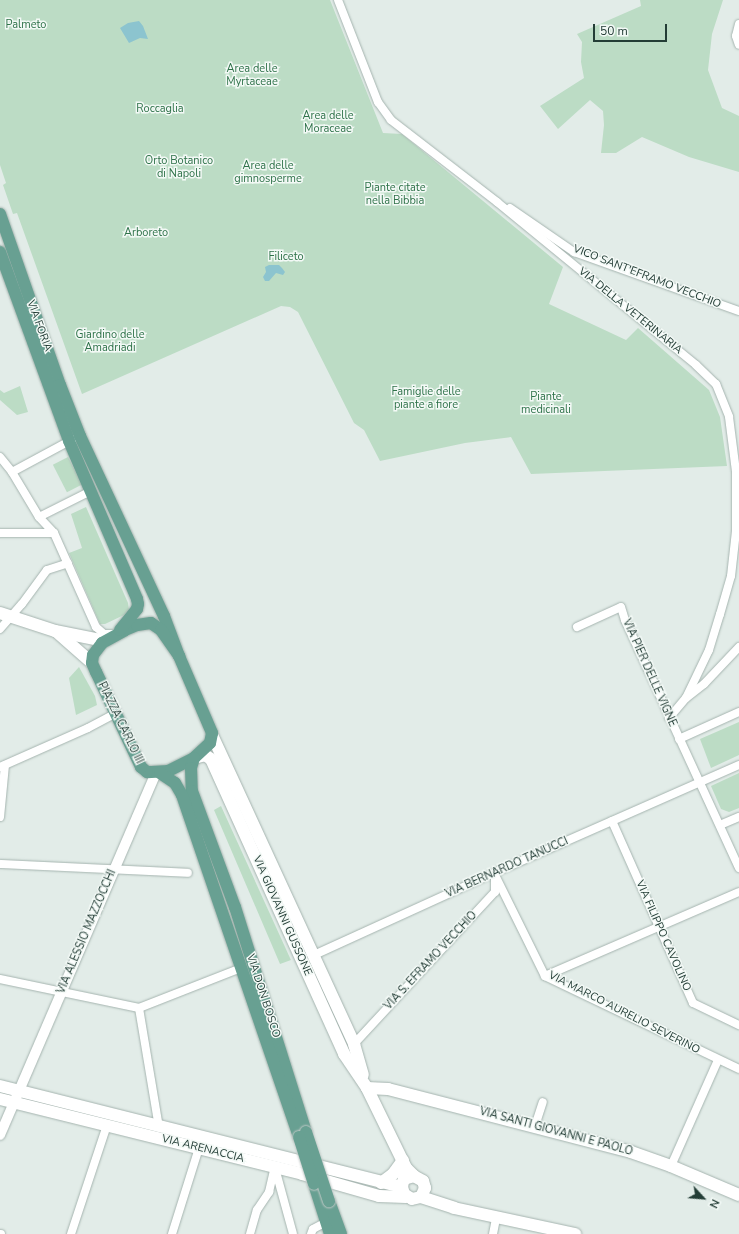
<!DOCTYPE html>
<style>
body{margin:0}
#map{position:relative;width:739px;height:1234px;overflow:hidden;background:#e2ece8;font-family:"Nunito Sans",sans-serif}
div>[style]{position:absolute}
[style*='--x']{left:calc(var(--x)*1px);top:calc(var(--y)*1px);width:calc(var(--w)*1px);rotate:calc(var(--a)*1deg)}
.green>*{inset:0;background:#bcdcc5;transform-origin:0 0}
.water>*{inset:0;background:#8cc4cf}
.roads{filter:drop-shadow(0 0 1px #a5b4af) drop-shadow(0 0 1px #a5b4af)}
.minor>*{height:8px;margin:-4px;padding:0 4px;transform-origin:4px;border-radius:4px;background:#fff}
.tertiary>*{height:10px;margin:-5px;padding:0 5px;transform-origin:5px;border-radius:5px;background:#fff}
.secondary>*{height:12px;margin:-6px;padding:0 6px;transform-origin:6px;border-radius:6px;background:#fff}
.primary>*{height:12px;margin:-6px;padding:0 6px;transform-origin:6px;border-radius:6px;background:#68a092}
.bridges{filter:drop-shadow(0 0 1px #c1c9c7) drop-shadow(0 0 1px #c1c9c7)}
.primary-bridge>*{height:12px;margin:-6px;padding:0 6px;transform-origin:6px;border-radius:6px;background:#68a092}
span{translate:-50% -50%;white-space:nowrap;text-align:center;line-height:1.15;-webkit-text-stroke:3px #f3f9f6;paint-order:stroke}
.park-label{font-size:11px;color:#2e7249}
.street-label{font-size:11px;color:#233d36}
.north{position:absolute;left:683px;top:1178px;width:40px;height:40px;-webkit-text-stroke:3px #f3f9f6;paint-order:stroke;rotate:116deg;font-size:11px;font-weight:700;line-height:16px;text-align:center;color:#233d36}
.north::after{content:'';display:block;margin:auto;width:14px;height:18px;background:#233d36;clip-path:polygon(50% 0,100% 100%,50% 72%,0 100%)}
.scale{position:absolute;left:593px;top:24px;width:74px;height:18px;box-sizing:border-box;border:2px solid #233d36;border-top:0;padding-left:5px;font-size:12px;line-height:14px;white-space:nowrap;color:#233d36;-webkit-text-stroke:3px #f3f9f6;paint-order:stroke}
</style>
<div id="map">
<div class="green">
<div style="clip-path:polygon(0 0,330px 0,383px 133px,402px 134px,563px 267px,549px 304px,626px 340px,638px 328px,709px 390px,720px 417px,727px 466px,531px 474px,511px 437px,465px 443px,380px 461px,364px 430px,354px 423px,298px 312px,290px 307px,281px 306px,82px 394px,17px 213px,13px 214px,3px 185px,6px 183px,0 165px)"></div>
<div style="clip-path:polygon(640px 0,723px 0,712px 34px,708px 70px,722px 108px,739px 116px,739px 172px,689px 157px,642px 137px,616px 153px,601px 153px,604px 125px,603px 111px,590px 100px,558px 129px,540px 106px,584px 78px,581px 62px,582px 42px,577px 34px,641px 6px)"></div>
<div style="clip-path:polygon(20px 386px,28px 412px,17px 415px,0 400px,0 390px,4px 393px)"></div>
<div style="left:68px;top:457px;width:31px;height:17px;rotate:63deg"></div>
<div style="clip-path:polygon(86px 507px,128px 603px,129px 610px,124px 615px,105px 624px,100px 624px,69px 553px,82px 548px,71px 514px)"></div>
<div style="clip-path:polygon(79px 667px,95px 696px,97px 705px,76px 715px,69px 678px)"></div>
<div style="clip-path:polygon(739px 722px,739px 755px,711px 768px,700px 739px)"></div>
<div style="clip-path:polygon(739px 773px,739px 808px,729px 812px,721px 809px,711px 786px)"></div>
<div style="clip-path:polygon(221px 806px,290px 958px,291px 960px,280px 964px,214px 810px)"></div>
</div>
<div class="water">
<div style="clip-path:polygon(139px 21px,143px 26px,148px 39px,140px 38px,129px 43px,120px 28px,128px 23px)"></div>
<div style="clip-path:polygon(269px 265px,279px 265px,282px 268px,285px 272px,283px 275px,276px 273px,269px 281px,265px 281px,263px 277px,266px 272px,265px 267px)"></div>
</div>
<div class="roads">
<div class="minor">
<div style="--x:338;--y:0;--w:110;--a:68.6"></div>
<div style="--x:378;--y:102;--w:22;--a:54"></div>
<div style="--x:391;--y:120;--w:134;--a:37.7"></div>
<div style="--x:497;--y:202;--w:257;--a:39.3"></div>
<div style="--x:696;--y:365;--w:28;--a:44"></div>
<div style="--x:716;--y:384;--w:35;--a:68"></div>
<div style="--x:729;--y:417;--w:55;--a:82.7"></div>
<div style="--x:736;--y:472;--w:59;--a:90"></div>
<div style="--x:736;--y:531;--w:45;--a:96.3"></div>
<div style="--x:731;--y:576;--w:40;--a:106"></div>
<div style="--x:720;--y:614;--w:38;--a:107"></div>
<div style="--x:709;--y:650;--w:53;--a:115.6"></div>
<div style="--x:739;--y:24;--w:12;--a:104"></div>
<div style="--x:736;--y:36;--w:9;--a:72"></div>
<div style="--x:510;--y:208;--w:78;--a:34.5"></div>
<div style="--x:574;--y:252;--w:175;--a:19.7"></div>
<div style="--x:0;--y:457;--w:19;--a:51"></div>
<div style="--x:12;--y:472;--w:52;--a:59"></div>
<div style="--x:39;--y:517;--w:22;--a:47"></div>
<div style="--x:54;--y:533;--w:103;--a:65.9"></div>
<div style="--x:96;--y:627;--w:11;--a:41"></div>
<div style="--x:104;--y:634;--w:12;--a:0"></div>
<div style="--x:12;--y:472;--w:69;--a:-28.4"></div>
<div style="--x:39;--y:517;--w:58;--a:-26.6"></div>
<div style="--x:0;--y:533;--w:54;--a:0"></div>
<div style="--x:577;--y:627;--w:48;--a:-24.4"></div>
<div style="--x:621;--y:607;--w:14;--a:73"></div>
<div style="--x:625;--y:620;--w:273;--a:65.3"></div>
<div style="--x:0;--y:629;--w:33;--a:-49"></div>
<div style="--x:22;--y:604;--w:42;--a:-53.7"></div>
<div style="--x:47;--y:570;--w:22;--a:-18"></div>
<div style="--x:669;--y:718;--w:26;--a:-50"></div>
<div style="--x:686;--y:698;--w:23;--a:-38"></div>
<div style="--x:704;--y:684;--w:51;--a:-46.6"></div>
<div style="--x:679;--y:739;--w:66;--a:-24.2"></div>
<div style="--x:0;--y:767;--w:96;--a:-23.9"></div>
<div style="--x:88;--y:728;--w:32;--a:-28"></div>
<div style="--x:0;--y:817;--w:52;--a:-84.5"></div>
<div style="--x:612;--y:821;--w:199;--a:66"></div>
<div style="--x:693;--y:1003;--w:51;--a:25.6"></div>
<div style="--x:720;--y:825;--w:21;--a:-23"></div>
<div style="--x:0;--y:864;--w:188;--a:2.7"></div>
<div style="--x:494;--y:873;--w:115;--a:63.7"></div>
<div style="--x:545;--y:976;--w:215;--a:25.6"></div>
<div style="--x:314;--y:955;--w:198;--a:-24.5"></div>
<div style="--x:494;--y:873;--w:268;--a:-23.8"></div>
<div style="--x:545;--y:976;--w:211;--a:-23.4"></div>
<div style="--x:0;--y:979;--w:142;--a:11.8"></div>
<div style="--x:139;--y:1008;--w:110;--a:-21.4"></div>
<div style="--x:139;--y:1008;--w:121;--a:80.5"></div>
<div style="--x:354;--y:1044;--w:207;--a:-47.2"></div>
<div style="--x:495;--y:892;--w:15;--a:-90"></div>
<div style="--x:535;--y:1126;--w:25;--a:-72"></div>
<div style="--x:671;--y:1166;--w:116;--a:-66.1"></div>
<div style="--x:275;--y:1168;--w:68;--a:74.7"></div>
<div style="--x:0;--y:1234;--w:1;--a:0"></div>
<div style="--x:71;--y:1234;--w:115;--a:-71.7"></div>
<div style="--x:172;--y:1234;--w:90;--a:-72.6"></div>
<div style="--x:250;--y:1234;--w:25;--a:-74"></div>
<div style="--x:257;--y:1210;--w:22;--a:-56"></div>
<div style="--x:269;--y:1192;--w:26;--a:-77"></div>
<div style="--x:311;--y:1234;--w:5;--a:-68"></div>
<div style="--x:313;--y:1229;--w:15;--a:-28"></div>
<div style="--x:493;--y:1234;--w:16;--a:-79"></div>
</div>
<div class="tertiary">
<div style="--x:0;--y:1135;--w:394;--a:-66.7"></div>
</div>
<div class="secondary">
<div style="--x:0;--y:613;--w:58;--a:18.1"></div>
<div style="--x:55;--y:631;--w:51;--a:11.3"></div>
<div style="--x:58;--y:633;--w:45;--a:41.4"></div>
<div style="--x:213;--y:737;--w:338;--a:65.3"></div>
<div style="--x:354;--y:1044;--w:32;--a:74"></div>
<div style="--x:194;--y:758;--w:11;--a:-15"></div>
<div style="--x:205;--y:755;--w:7;--a:34"></div>
<div style="--x:211;--y:759;--w:324;--a:65.7"></div>
<div style="--x:344;--y:1054;--w:41;--a:55.9"></div>
<div style="--x:367;--y:1088;--w:89;--a:64"></div>
<div style="--x:406;--y:1168;--w:11;--a:45"></div>
<div style="--x:0;--y:1086;--w:414;--a:14.1"></div>
<div style="--x:367;--y:1088;--w:21;--a:3"></div>
<div style="--x:388;--y:1089;--w:251;--a:14.5"></div>
<div style="--x:631;--y:1152;--w:42;--a:19.3"></div>
<div style="--x:671;--y:1166;--w:74;--a:23.1"></div>
<div style="--x:0;--y:1099;--w:311;--a:13.9"></div>
<div style="--x:302;--y:1174;--w:80;--a:15.9"></div>
<div style="--x:379;--y:1196;--w:27;--a:2"></div>
<div style="--x:406;--y:1168;--w:19;--a:102"></div>
<div style="--x:402;--y:1187;--w:7;--a:74"></div>
<div style="--x:404;--y:1194;--w:9;--a:32"></div>
<div style="--x:412;--y:1199;--w:9;--a:-13"></div>
<div style="--x:421;--y:1197;--w:10;--a:-66"></div>
<div style="--x:425;--y:1188;--w:7;--a:-106"></div>
<div style="--x:423;--y:1181;--w:10;--a:-151"></div>
<div style="--x:414;--y:1176;--w:7;--a:164"></div>
<div style="--x:381;--y:1183;--w:15;--a:-37"></div>
<div style="--x:393;--y:1174;--w:17;--a:-54"></div>
<div style="--x:421;--y:1197;--w:35;--a:18"></div>
<div style="--x:454;--y:1208;--w:124;--a:12.1"></div>
</div>
<div class="primary">
<div style="--x:0;--y:214;--w:181;--a:70.7"></div>
<div style="--x:60;--y:385;--w:55;--a:68.6"></div>
<div style="--x:80;--y:436;--w:199;--a:65"></div>
<div style="--x:164;--y:616;--w:43;--a:69.4"></div>
<div style="--x:179;--y:656;--w:84;--a:66.8"></div>
<div style="--x:212;--y:733;--w:10;--a:101"></div>
<div style="--x:210;--y:743;--w:22;--a:137"></div>
<div style="--x:194;--y:758;--w:28;--a:153"></div>
<div style="--x:169;--y:771;--w:22;--a:177"></div>
<div style="--x:147;--y:772;--w:8;--a:-140"></div>
<div style="--x:141;--y:767;--w:105;--a:-115.3"></div>
<div style="--x:96;--y:672;--w:10;--a:-114"></div>
<div style="--x:92;--y:663;--w:8;--a:-83"></div>
<div style="--x:93;--y:655;--w:15;--a:-53"></div>
<div style="--x:102;--y:643;--w:26;--a:-29"></div>
<div style="--x:125;--y:630;--w:13;--a:-23"></div>
<div style="--x:137;--y:625;--w:14;--a:-8"></div>
<div style="--x:151;--y:623;--w:12;--a:35"></div>
<div style="--x:161;--y:630;--w:32;--a:55"></div>
<div style="--x:0;--y:252;--w:201;--a:69.9"></div>
<div style="--x:69;--y:441;--w:172;--a:66.7"></div>
<div style="--x:137;--y:599;--w:5;--a:79"></div>
<div style="--x:138;--y:604;--w:5;--a:101"></div>
<div style="--x:137;--y:609;--w:27;--a:129"></div>
<div style="--x:194;--y:758;--w:10;--a:107"></div>
<div style="--x:191;--y:768;--w:23;--a:88"></div>
<div style="--x:192;--y:791;--w:124;--a:69.7"></div>
<div style="--x:235;--y:907;--w:236;--a:72.5"></div>
<div style="--x:160;--y:773;--w:18;--a:34"></div>
<div style="--x:175;--y:783;--w:14;--a:60"></div>
<div style="--x:182;--y:795;--w:361;--a:71.1"></div>
<div style="--x:314;--y:1184;--w:52;--a:72.3"></div>
<div style="--x:329;--y:1201;--w:35;--a:70"></div>
</div>
</div>
<div class="bridges">
<div class="primary-bridge">
<div style="--x:306;--y:1132;--w:73;--a:71.6"></div>
<div style="--x:299;--y:1137;--w:49;--a:72.3"></div>
</div>
</div>
<div class="park-label">
<span style="left:26px;top:25px">Palmeto</span>
<span style="left:252px;top:76px">Area delle<br>Myrtaceae</span>
<span style="left:160px;top:109px">Roccaglia</span>
<span style="left:328px;top:123px">Area delle<br>Moraceae</span>
<span style="left:179px;top:168px">Orto Botanico<br>di Napoli</span>
<span style="left:268px;top:173px">Area delle<br>gimnosperme</span>
<span style="left:395px;top:195px">Piante citate<br>nella Bibbia</span>
<span style="left:146px;top:233px">Arboreto</span>
<span style="left:286px;top:257px">Filiceto</span>
<span style="left:110px;top:342px">Giardino delle<br>Amadriadi</span>
<span style="left:426px;top:399px">Famiglie delle<br>piante a fiore</span>
<span style="left:546px;top:404px">Piante<br>medicinali</span>
</div>
<div class="street-label">
<span style="left:647px;top:277px;rotate:21deg">VICO SANT'EFRAMO VECCHIO</span>
<span style="left:630px;top:311px;rotate:39deg">VIA DELLA VETERINARIA</span>
<span style="left:39px;top:326px;rotate:70deg">VIA FORIA</span>
<span style="left:649px;top:673px;rotate:66deg">VIA PIER DELLE VIGNE</span>
<span style="left:120px;top:723px;rotate:64deg">PIAZZA CARLO III</span>
<span style="left:507px;top:868px;rotate:-24deg">VIA BERNARDO TANUCCI</span>
<span style="left:282px;top:916px;rotate:66deg">VIA GIOVANNI GUSSONE</span>
<span style="left:87px;top:932px;rotate:-67deg">VIA ALESSIO MAZZOCCHI</span>
<span style="left:663px;top:936px;rotate:66deg">VIA FILIPPO CAVOLINO</span>
<span style="left:431px;top:961px;rotate:-47deg">VIA S. EFRAMO VECCHIO</span>
<span style="left:263px;top:996px;rotate:72deg">VIA DON BOSCO</span>
<span style="left:624px;top:1013px;rotate:27deg">VIA MARCO AURELIO SEVERINO</span>
<span style="left:556px;top:1132px;rotate:15deg">VIA SANTI GIOVANNI E PAOLO</span>
<span style="left:203px;top:1149px;rotate:14deg">VIA ARENACCIA</span>
</div>
<div class="north">N</div>
<div class="scale">50 m</div>
</div>
